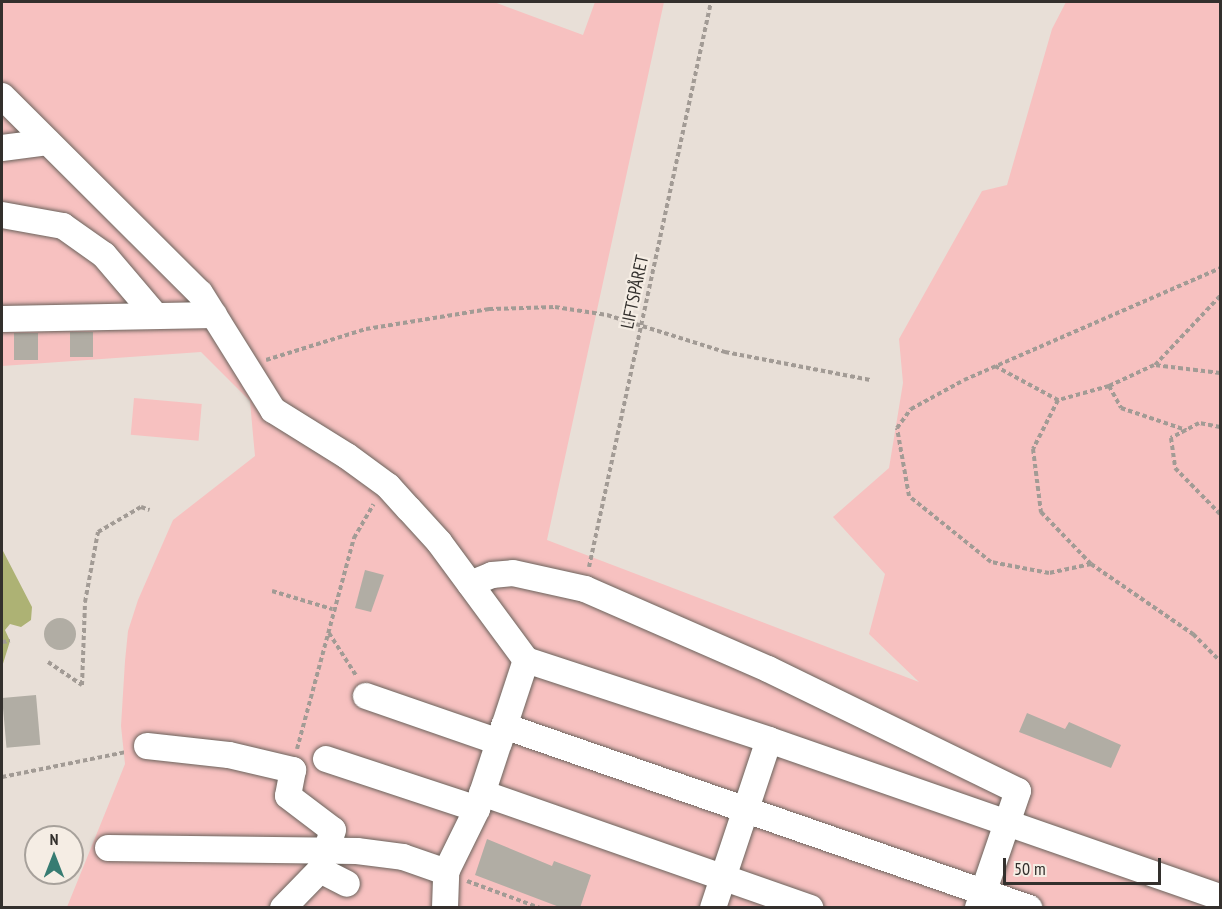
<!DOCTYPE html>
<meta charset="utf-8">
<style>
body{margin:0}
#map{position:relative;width:1222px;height:909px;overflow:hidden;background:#e8dfd7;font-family:"PT Sans Narrow",sans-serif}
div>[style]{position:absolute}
.green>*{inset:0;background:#f7c1c0;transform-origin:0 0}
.water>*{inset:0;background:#adb274}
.building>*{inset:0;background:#b1ada4;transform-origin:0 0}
.round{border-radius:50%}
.path>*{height:4px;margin-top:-2px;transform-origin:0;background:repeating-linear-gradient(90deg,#a29b95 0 4.5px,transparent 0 7.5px)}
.roads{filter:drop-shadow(0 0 2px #6a625b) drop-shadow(0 0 2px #6a625b)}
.minor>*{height:26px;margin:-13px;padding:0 13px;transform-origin:13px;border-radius:13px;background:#fff}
span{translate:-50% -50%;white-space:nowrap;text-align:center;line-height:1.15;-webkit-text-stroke:4.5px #f5ede4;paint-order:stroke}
.street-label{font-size:18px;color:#33302d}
.frame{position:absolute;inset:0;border:3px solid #33302d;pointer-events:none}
.north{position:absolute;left:24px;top:825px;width:60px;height:60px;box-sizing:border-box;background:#f5ede4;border:2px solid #a7a19b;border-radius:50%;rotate:0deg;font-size:16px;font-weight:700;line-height:24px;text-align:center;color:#33302d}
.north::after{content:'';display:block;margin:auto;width:21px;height:27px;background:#377c72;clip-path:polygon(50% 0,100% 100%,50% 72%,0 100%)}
.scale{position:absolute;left:1003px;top:858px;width:158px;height:27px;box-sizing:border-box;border:3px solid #33302d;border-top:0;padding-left:8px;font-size:18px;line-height:21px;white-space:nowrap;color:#33302d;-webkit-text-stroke:4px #f5ede4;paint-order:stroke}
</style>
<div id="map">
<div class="green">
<i style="clip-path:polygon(2px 2px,494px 2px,583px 35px,595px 2px,664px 2px,547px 540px,919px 682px,869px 634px,885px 574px,833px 517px,889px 468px,903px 383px,899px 339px,982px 191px,1007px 185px,1052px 29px,1066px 2px,1220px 2px,1220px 907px,67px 907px,125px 764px,121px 726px,125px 661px,128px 631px,138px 600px,173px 520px,255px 456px,253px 435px,250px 401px,201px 352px,2px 366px)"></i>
<i style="left:134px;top:398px;width:68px;height:37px;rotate:5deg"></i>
</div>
<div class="water">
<i style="clip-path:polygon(2px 549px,32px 607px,31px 620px,21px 627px,10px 624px,5px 630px,10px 641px,2px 667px)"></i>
</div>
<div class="building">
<i style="left:93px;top:332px;width:25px;height:23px;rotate:90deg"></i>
<i style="left:38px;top:333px;width:27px;height:24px;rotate:90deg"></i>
<i style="clip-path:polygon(365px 570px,384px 575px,371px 612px,355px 608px)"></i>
<i class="round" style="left:44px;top:618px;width:32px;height:32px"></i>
<i style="left:36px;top:695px;width:50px;height:34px;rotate:85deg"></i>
<i style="clip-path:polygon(1027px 713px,1065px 729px,1069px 722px,1121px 745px,1111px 768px,1019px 732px)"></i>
<i style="clip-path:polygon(487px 839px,552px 866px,554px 861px,591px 875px,580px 908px,562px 908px,475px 875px)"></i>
</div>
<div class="path">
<i style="left:266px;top:360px;width:105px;rotate:-17.2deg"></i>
<i style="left:366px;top:329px;width:125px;rotate:-9.2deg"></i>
<i style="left:489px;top:309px;width:66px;rotate:-1.7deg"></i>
<i style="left:555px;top:307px;width:53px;rotate:8.7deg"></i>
<i style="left:607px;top:315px;width:124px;rotate:17.4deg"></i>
<i style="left:725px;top:352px;width:148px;rotate:10.9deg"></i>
<i style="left:1155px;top:365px;width:95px;rotate:-46.7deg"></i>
<i style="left:995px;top:366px;width:72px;rotate:28.4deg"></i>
<i style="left:1220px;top:373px;width:66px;rotate:-173.1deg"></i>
<i style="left:1154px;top:365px;width:50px;rotate:155deg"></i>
<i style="left:1109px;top:386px;width:53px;rotate:164.6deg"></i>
<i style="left:1058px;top:400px;width:55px;rotate:117deg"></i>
<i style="left:1033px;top:449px;width:64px;rotate:82.8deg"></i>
<i style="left:1041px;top:512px;width:72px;rotate:46.1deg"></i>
<i style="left:1091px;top:564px;width:124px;rotate:34.5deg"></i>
<i style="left:1193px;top:634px;width:38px;rotate:45deg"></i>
<i style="left:1109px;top:386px;width:25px;rotate:61deg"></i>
<i style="left:1121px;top:408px;width:69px;rotate:18.7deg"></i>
<i style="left:1220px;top:427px;width:21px;rotate:-169deg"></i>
<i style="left:1199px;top:423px;width:32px;rotate:152deg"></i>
<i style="left:1171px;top:438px;width:30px;rotate:82deg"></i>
<i style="left:1175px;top:468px;width:64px;rotate:45.6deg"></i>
<i style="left:1091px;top:564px;width:43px;rotate:167.9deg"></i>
<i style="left:1049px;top:573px;width:59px;rotate:-169.3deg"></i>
<i style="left:991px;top:562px;width:105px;rotate:-141.2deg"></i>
<i style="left:909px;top:496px;width:69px;rotate:-100deg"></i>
<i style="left:897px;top:428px;width:24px;rotate:-54deg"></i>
<i style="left:911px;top:409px;width:60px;rotate:-28.7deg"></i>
<i style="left:964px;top:380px;width:279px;rotate:-23.6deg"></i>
<i style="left:589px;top:567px;width:578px;rotate:-77.82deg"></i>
<i style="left:272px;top:591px;width:63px;rotate:16.7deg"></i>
<i style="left:329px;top:633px;width:52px;rotate:57.5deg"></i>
<i style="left:2px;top:642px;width:8px;rotate:-7deg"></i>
<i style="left:48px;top:662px;width:41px;rotate:34.1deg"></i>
<i style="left:82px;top:685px;width:83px;rotate:-87.9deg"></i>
<i style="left:85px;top:602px;width:71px;rotate:-79.5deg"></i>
<i style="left:98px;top:532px;width:50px;rotate:-30.2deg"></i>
<i style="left:141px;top:507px;width:9px;rotate:18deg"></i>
<i style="left:297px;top:749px;width:219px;rotate:-74.9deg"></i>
<i style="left:354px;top:538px;width:39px;rotate:-60deg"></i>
<i style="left:2px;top:777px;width:126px;rotate:-11.4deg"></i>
<i style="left:467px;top:881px;width:78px;rotate:20.3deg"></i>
</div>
<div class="roads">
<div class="minor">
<i style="left:2px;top:96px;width:279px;rotate:44.9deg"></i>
<i style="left:200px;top:293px;width:138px;rotate:58deg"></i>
<i style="left:273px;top:410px;width:87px;rotate:31.9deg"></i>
<i style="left:347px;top:456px;width:51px;rotate:36.2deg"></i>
<i style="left:388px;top:486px;width:31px;rotate:48deg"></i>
<i style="left:409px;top:509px;width:45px;rotate:47.7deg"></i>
<i style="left:439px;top:542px;width:147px;rotate:53.6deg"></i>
<i style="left:526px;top:660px;width:256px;rotate:18.2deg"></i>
<i style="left:769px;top:740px;width:478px;rotate:19.2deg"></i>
<i style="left:2px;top:148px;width:46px;rotate:-7.4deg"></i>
<i style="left:2px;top:215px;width:62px;rotate:10.2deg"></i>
<i style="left:63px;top:226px;width:50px;rotate:35.3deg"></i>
<i style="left:104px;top:255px;width:79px;rotate:49.6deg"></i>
<i style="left:2px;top:319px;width:212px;rotate:-1.1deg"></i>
<i style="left:470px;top:584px;width:24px;rotate:-22deg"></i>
<i style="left:492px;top:575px;width:21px;rotate:-5deg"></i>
<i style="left:513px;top:573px;width:74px;rotate:12.5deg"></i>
<i style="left:585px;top:589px;width:200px;rotate:23.6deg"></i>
<i style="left:768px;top:669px;width:278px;rotate:26deg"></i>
<i style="left:1018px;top:791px;width:124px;rotate:108.9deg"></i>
<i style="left:366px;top:696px;width:141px;rotate:19.1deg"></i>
<i style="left:504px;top:726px;width:556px;rotate:19.12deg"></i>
<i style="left:147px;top:746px;width:82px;rotate:6.3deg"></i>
<i style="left:229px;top:755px;width:66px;rotate:13.2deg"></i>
<i style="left:293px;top:770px;width:26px;rotate:101deg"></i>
<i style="left:288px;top:796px;width:56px;rotate:37.1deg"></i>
<i style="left:333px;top:830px;width:42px;rotate:108deg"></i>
<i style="left:320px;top:870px;width:53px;rotate:134.2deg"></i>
<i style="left:326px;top:759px;width:159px;rotate:18.3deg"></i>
<i style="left:482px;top:793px;width:348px;rotate:19.3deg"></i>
<i style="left:108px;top:848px;width:249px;rotate:0.7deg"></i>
<i style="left:357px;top:851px;width:46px;rotate:7.4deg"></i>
<i style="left:403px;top:857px;width:46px;rotate:19.2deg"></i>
<i style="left:320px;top:870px;width:30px;rotate:27deg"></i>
<i style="left:445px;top:908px;width:36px;rotate:-88deg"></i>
<i style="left:446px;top:872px;width:70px;rotate:-63.8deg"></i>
<i style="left:477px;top:809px;width:157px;rotate:-71.8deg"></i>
<i style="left:713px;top:908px;width:177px;rotate:-71.6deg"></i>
</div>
</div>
<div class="street-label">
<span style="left:635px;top:292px;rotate:-78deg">LIFTSPÅRET</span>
</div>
<div class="frame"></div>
<div class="north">N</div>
<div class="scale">50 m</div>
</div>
